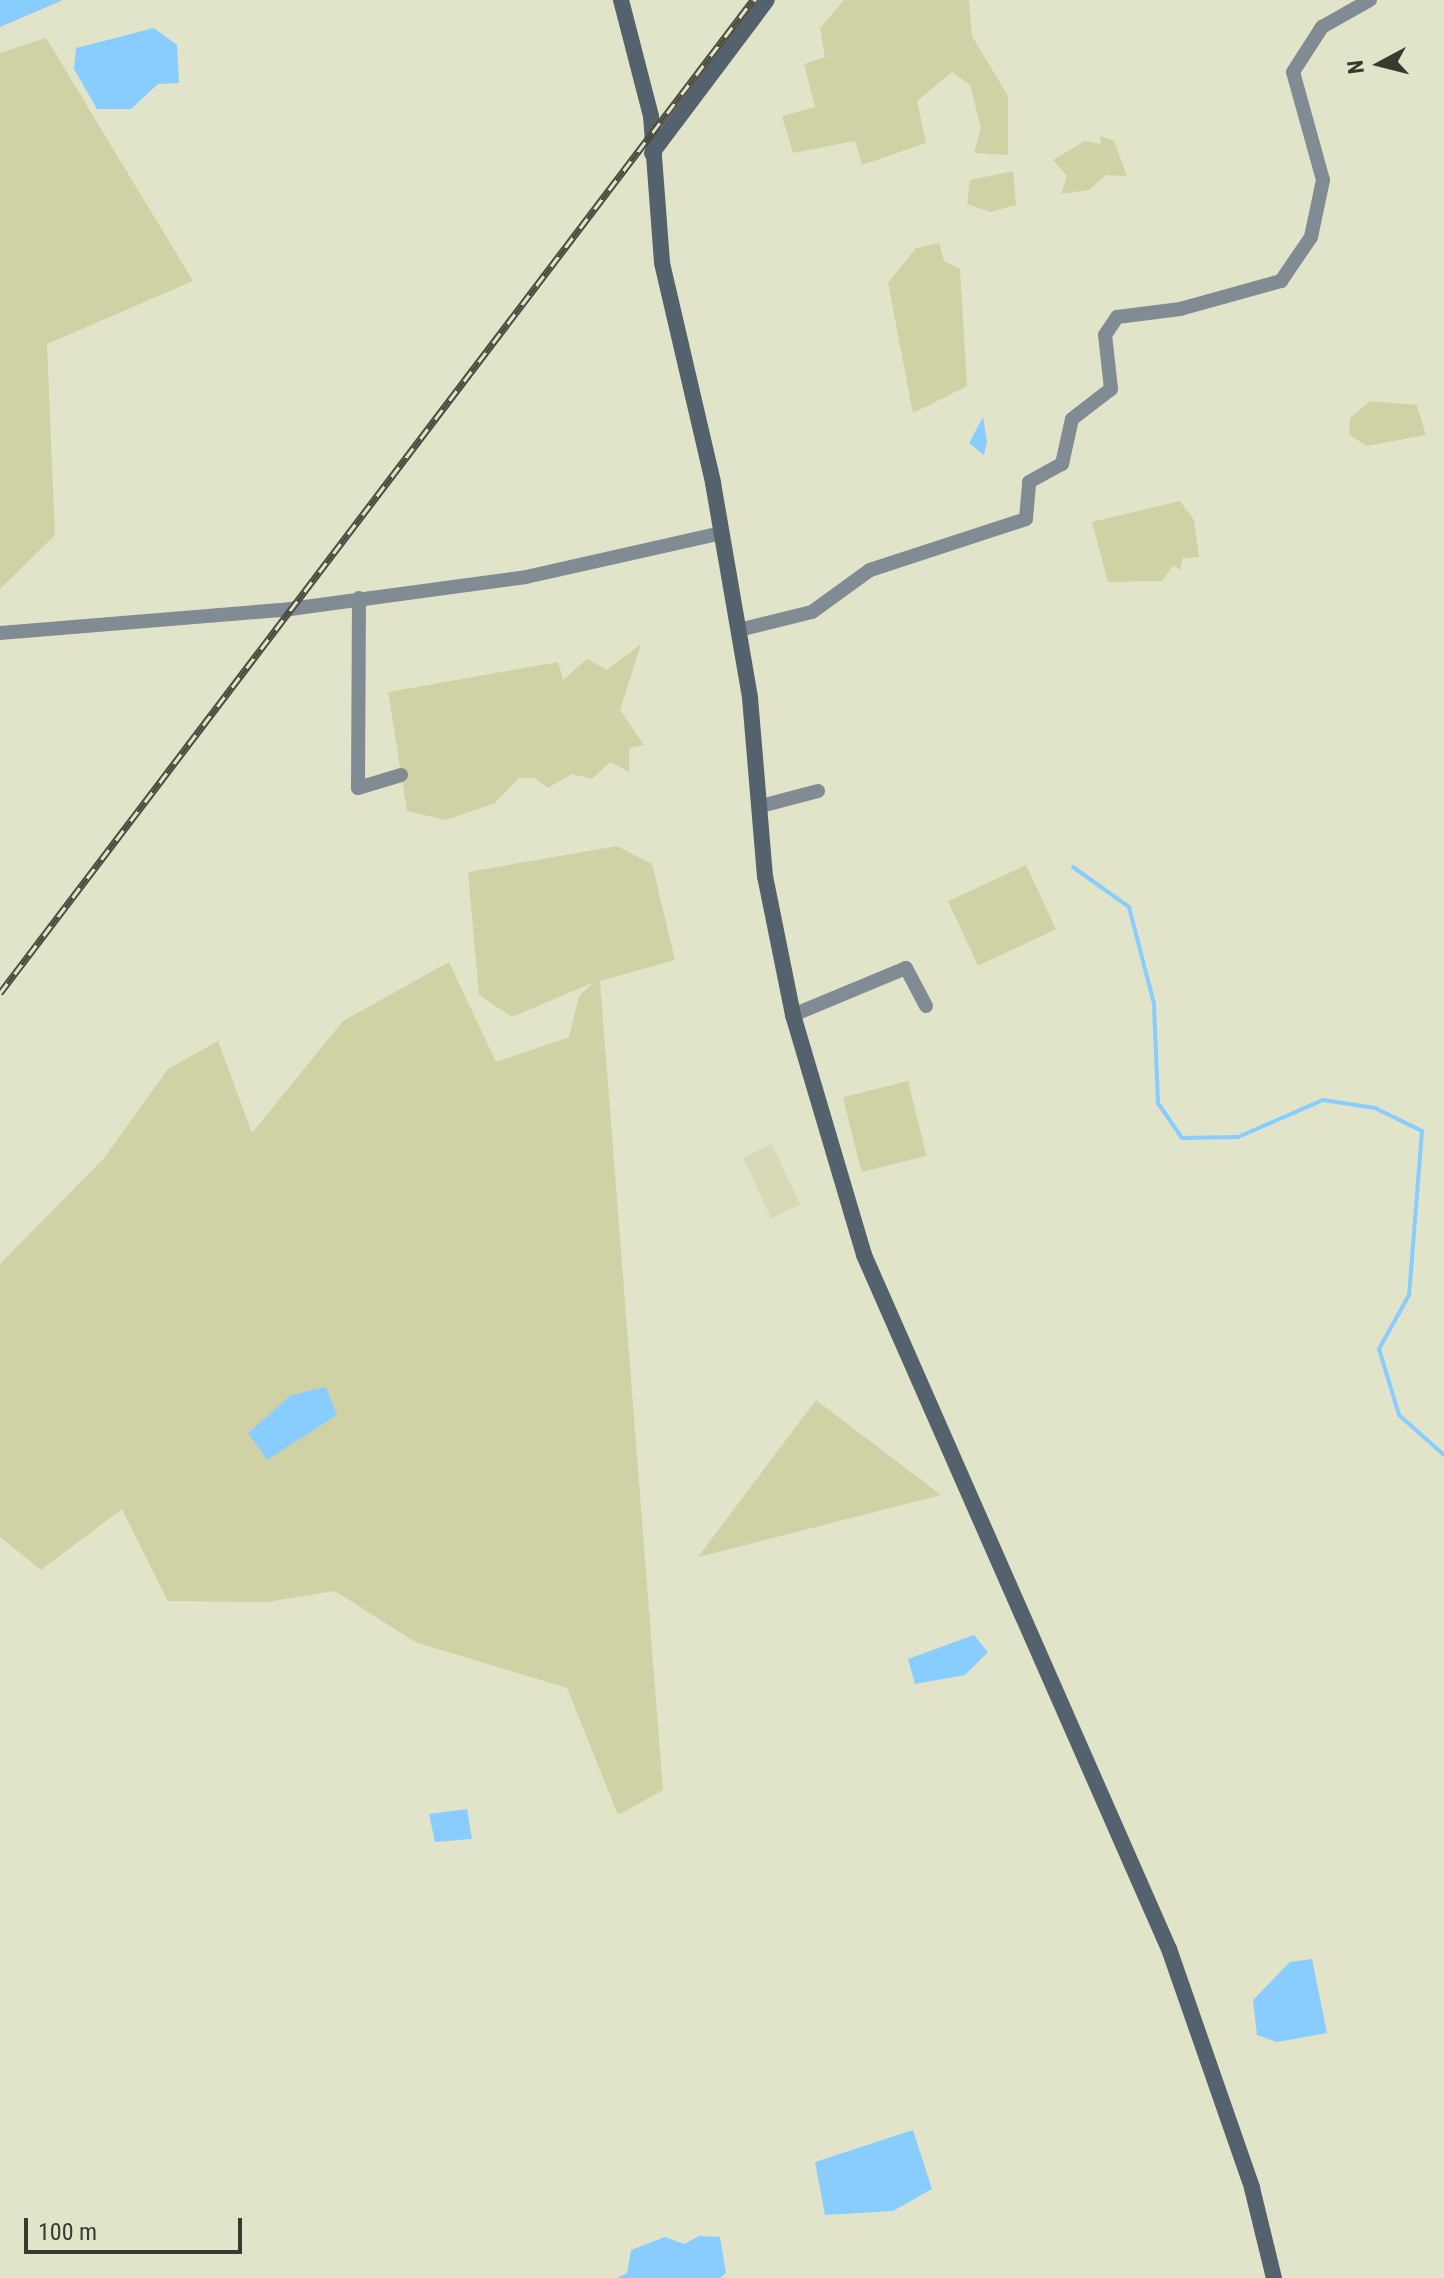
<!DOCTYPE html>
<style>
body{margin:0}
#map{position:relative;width:1444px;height:2278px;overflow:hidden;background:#e2e4c9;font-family:"Roboto Condensed",sans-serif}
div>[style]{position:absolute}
.built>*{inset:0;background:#d8dab7;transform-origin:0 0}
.green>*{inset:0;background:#d0d2a5;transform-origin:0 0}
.water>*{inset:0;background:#88cdfe}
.stream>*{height:4px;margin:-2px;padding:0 2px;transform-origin:2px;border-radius:2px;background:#88cdfe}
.minor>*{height:14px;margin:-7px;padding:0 7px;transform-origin:7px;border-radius:7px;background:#818b93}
.secondary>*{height:16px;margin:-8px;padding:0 8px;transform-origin:8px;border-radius:8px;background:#54626d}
.rail>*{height:7px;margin-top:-3.5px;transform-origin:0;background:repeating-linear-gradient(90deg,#e2e4c9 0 12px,#4c4c40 0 24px);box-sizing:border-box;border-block:2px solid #4c4c40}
span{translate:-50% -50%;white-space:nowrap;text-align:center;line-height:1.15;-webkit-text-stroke:8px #e2e4c9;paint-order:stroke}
.north{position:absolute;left:1340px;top:24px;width:80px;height:80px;-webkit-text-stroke:6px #e2e4c9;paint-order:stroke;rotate:263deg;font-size:22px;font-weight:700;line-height:32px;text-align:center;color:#39392f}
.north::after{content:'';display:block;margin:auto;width:28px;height:36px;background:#39392f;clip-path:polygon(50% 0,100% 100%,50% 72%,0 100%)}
.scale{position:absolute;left:24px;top:2218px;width:218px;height:36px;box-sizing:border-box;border:4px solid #39392f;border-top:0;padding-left:10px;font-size:24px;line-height:28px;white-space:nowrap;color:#39392f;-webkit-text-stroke:6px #e2e4c9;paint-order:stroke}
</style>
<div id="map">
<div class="built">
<i style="left:772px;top:1144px;width:67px;height:32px;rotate:65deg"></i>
</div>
<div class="green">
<i style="clip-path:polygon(844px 0,969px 0,972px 36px,1008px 96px,1008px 155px,974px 153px,981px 128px,970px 85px,952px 72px,917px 101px,926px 143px,862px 165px,855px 141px,793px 153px,782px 116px,815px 107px,804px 64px,825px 57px,820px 28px)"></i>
<i style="clip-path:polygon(46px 38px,193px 281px,47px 344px,55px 535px,0 589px,0 53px)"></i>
<i style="clip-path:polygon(1100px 136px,1114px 141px,1127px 176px,1106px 175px,1089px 190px,1061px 194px,1067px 176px,1053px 160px,1085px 141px,1101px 144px)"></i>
<i style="clip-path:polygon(1013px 171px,1016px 205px,990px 212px,967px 204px,970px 180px)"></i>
<i style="clip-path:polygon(939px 243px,944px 261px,960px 269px,967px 386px,913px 413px,888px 283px,916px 248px)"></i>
<i style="clip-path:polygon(1370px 401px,1417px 405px,1426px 435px,1366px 446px,1349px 434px,1350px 418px)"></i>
<i style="clip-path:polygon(1180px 501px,1194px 520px,1199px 557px,1183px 558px,1180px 570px,1173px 565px,1162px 581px,1108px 582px,1092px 522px)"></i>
<i style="clip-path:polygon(641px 644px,620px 710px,644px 745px,629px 748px,629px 772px,610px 762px,592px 779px,572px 774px,548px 788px,535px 778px,519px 778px,495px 803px,446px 820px,407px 811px,388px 692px,558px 662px,563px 680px,587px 659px,607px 670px)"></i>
<i style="clip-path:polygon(617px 846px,652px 864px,675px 960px,600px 981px,663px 1790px,618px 1815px,567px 1688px,415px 1642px,335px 1591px,267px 1602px,168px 1601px,122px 1509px,41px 1570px,0 1537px,0 1264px,104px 1158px,168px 1069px,218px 1041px,252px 1133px,343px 1021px,449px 962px,496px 1062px,569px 1037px,579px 996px,594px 982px,512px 1017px,479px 995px,468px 872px)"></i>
<i style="left:1026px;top:865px;width:71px;height:86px;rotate:65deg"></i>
<i style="left:908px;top:1081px;width:77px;height:67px;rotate:76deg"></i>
<i style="clip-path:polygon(816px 1400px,941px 1495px,698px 1557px)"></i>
</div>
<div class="water">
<i style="clip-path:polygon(0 0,63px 0,0 27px)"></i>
<i style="clip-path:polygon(154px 28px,177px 45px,179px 83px,158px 84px,131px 109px,97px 109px,74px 69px,76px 48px)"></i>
<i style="clip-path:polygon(983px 417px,987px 442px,984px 455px,969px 443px)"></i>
<i style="clip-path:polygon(326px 1387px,337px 1415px,267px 1460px,248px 1433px,291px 1395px)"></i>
<i style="clip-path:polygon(974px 1635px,988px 1652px,965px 1675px,915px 1684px,908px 1659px)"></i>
<i style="clip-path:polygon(467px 1809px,472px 1839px,435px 1842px,429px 1814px)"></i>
<i style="clip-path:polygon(1312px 1959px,1327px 2033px,1277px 2042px,1257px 2035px,1253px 2000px,1290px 1962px)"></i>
<i style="clip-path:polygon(913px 2130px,932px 2189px,893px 2211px,825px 2215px,815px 2162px)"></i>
<i style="clip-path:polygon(699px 2236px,720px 2237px,726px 2273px,720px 2278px,617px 2278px,627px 2273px,631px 2250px,665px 2237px,684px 2244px)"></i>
</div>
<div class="stream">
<i style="left:1073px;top:867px;width:69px;rotate:35.5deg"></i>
<i style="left:1129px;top:907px;width:100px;rotate:75.5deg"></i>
<i style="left:1154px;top:1004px;width:99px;rotate:87.7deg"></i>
<i style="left:1158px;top:1103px;width:42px;rotate:55.6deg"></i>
<i style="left:1182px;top:1138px;width:56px;rotate:-1deg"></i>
<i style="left:1238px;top:1137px;width:93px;rotate:-23.5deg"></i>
<i style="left:1323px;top:1100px;width:53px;rotate:8.7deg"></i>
<i style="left:1375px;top:1108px;width:52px;rotate:26.1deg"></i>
<i style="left:1422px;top:1131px;width:165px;rotate:94.5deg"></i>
<i style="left:1409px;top:1295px;width:62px;rotate:119.1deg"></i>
<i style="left:1379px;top:1349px;width:69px;rotate:73.1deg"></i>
<i style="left:1399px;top:1415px;width:60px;rotate:41.6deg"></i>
</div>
<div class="minor">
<i style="left:359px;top:598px;width:190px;rotate:90.3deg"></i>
<i style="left:358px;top:788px;width:45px;rotate:-16.8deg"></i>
<i style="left:739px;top:630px;width:75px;rotate:-13.9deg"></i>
<i style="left:812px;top:612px;width:72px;rotate:-35.9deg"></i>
<i style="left:870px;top:570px;width:164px;rotate:-18.1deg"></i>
<i style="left:1026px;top:519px;width:37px;rotate:-85deg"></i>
<i style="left:1029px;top:482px;width:38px;rotate:-29deg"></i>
<i style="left:1062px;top:464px;width:46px;rotate:-77.5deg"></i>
<i style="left:1072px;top:419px;width:49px;rotate:-37.6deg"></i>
<i style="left:1111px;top:389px;width:54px;rotate:-96.3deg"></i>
<i style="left:1105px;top:335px;width:22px;rotate:-56deg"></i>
<i style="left:1117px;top:317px;width:64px;rotate:-7.2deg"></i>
<i style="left:1180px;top:309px;width:105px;rotate:-15.5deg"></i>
<i style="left:1281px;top:281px;width:53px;rotate:-55.7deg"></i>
<i style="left:1311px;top:237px;width:58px;rotate:-78.1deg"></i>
<i style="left:1323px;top:180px;width:112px;rotate:-105.5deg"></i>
<i style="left:1293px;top:72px;width:54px;rotate:-57.2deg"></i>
<i style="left:1322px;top:27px;width:55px;rotate:-29.4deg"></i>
<i style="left:0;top:633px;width:291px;rotate:-4.7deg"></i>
<i style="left:290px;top:609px;width:238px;rotate:-7.7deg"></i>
<i style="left:526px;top:577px;width:201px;rotate:-12.7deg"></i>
<i style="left:761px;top:806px;width:59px;rotate:-14.7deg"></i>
<i style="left:793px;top:1015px;width:122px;rotate:-22.6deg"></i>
<i style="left:906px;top:968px;width:43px;rotate:62.2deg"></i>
</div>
<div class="secondary">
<i style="left:621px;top:0;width:120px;rotate:75.5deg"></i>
<i style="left:651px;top:116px;width:147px;rotate:85.7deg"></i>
<i style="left:662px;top:263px;width:226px;rotate:76.9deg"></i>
<i style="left:713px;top:483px;width:218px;rotate:80.2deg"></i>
<i style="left:750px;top:698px;width:179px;rotate:85.2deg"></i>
<i style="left:765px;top:876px;width:142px;rotate:78.6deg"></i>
<i style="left:793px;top:1015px;width:250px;rotate:73.5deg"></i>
<i style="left:864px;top:1255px;width:758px;rotate:66.28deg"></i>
<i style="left:1169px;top:1949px;width:253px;rotate:70.8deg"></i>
<i style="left:1252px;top:2188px;width:93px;rotate:76.3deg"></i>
<i style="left:652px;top:153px;width:191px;rotate:-53.1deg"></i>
</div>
<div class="rail">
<i style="left:0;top:993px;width:1246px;rotate:-52.83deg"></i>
</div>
<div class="north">N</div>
<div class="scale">100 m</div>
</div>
